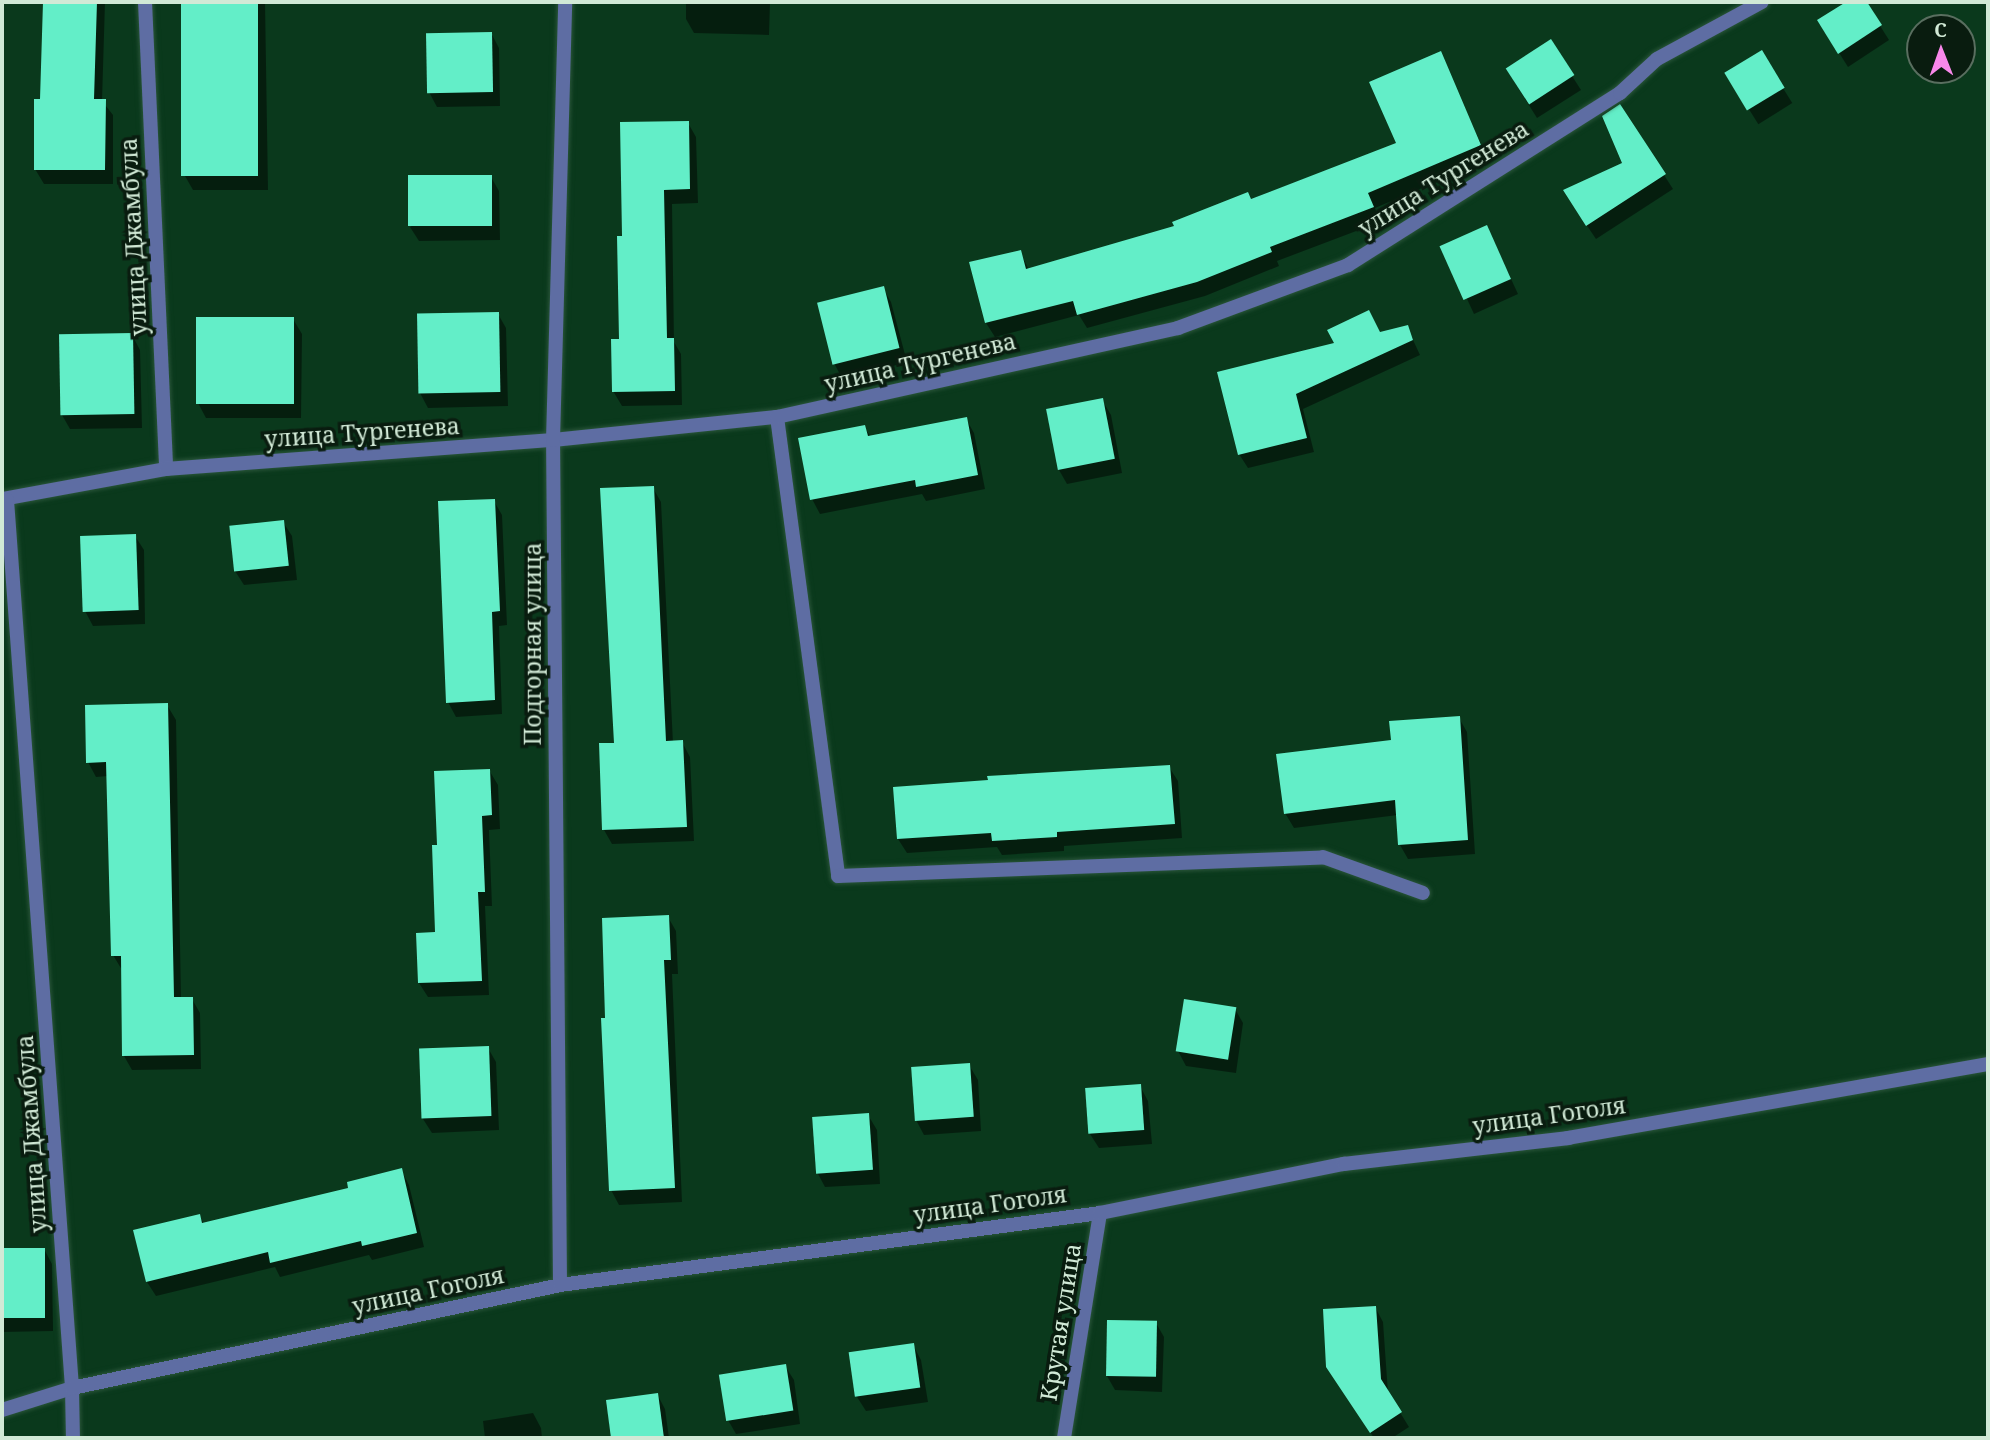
<!DOCTYPE html>
<meta charset="utf-8">
<style>
body{margin:0}
#map{position:relative;width:1990px;height:1440px;overflow:hidden;background:#0a391c;font-family:"Noto Serif",serif}
div>[style]{position:absolute}
.shadow>*{inset:0;background:#0007;transform-origin:0 0}
.building>*{inset:0;background:#63eec8;transform-origin:0 0}
.roads{filter:drop-shadow(0 0 2px #2a553a) drop-shadow(0 0 2px #2a553a)}
.minor>*{height:14px;margin:-7px;padding:0 7px;transform-origin:7px;border-radius:7px;background:#5e6da3}
.tertiary>*{height:14px;margin:-7px;padding:0 7px;transform-origin:7px;border-radius:7px;background:#5e6da3}
span{translate:-50% -50%;white-space:nowrap;text-align:center;line-height:1.15;-webkit-text-stroke:7px #091c0f;paint-order:stroke}
.street-label{font-size:23px;color:#d1e9d6}
.frame{position:absolute;inset:0;border:4px solid #d1e9d6;pointer-events:none}
.north{position:absolute;left:1906px;top:14px;width:70px;height:70px;box-sizing:border-box;background:#091c0f;border:2px solid #596e5f;border-radius:50%;rotate:359deg;font-size:19px;font-weight:700;line-height:28px;text-align:center;color:#d1e9d6}
.north::after{content:'';display:block;margin:auto;width:24px;height:32px;background:#f888ea;clip-path:polygon(50% 0,100% 100%,50% 72%,0 100%)}
</style>
<div id="map">
<div class="shadow">
<i style="clip-path:polygon(44px 2px,105px 2px,102px 101px,113px 115px,113px 184px,44px 184px,35px 169px,42px 101px)"></i>
<i style="clip-path:polygon(183px 2px,265px 2px,268px 190px,193px 190px,185px 176px)"></i>
<i style="clip-path:polygon(686px 2px,770px 2px,769px 35px,694px 33px,686px 19px)"></i>
<i style="clip-path:polygon(1849px 2px,1865px 2px,1889px 40px,1848px 67px,1819px 21px)"></i>
<i style="clip-path:polygon(491px 33px,499px 48px,500px 106px,437px 107px,429px 92px)"></i>
<i style="clip-path:polygon(1440px 53px,1488px 160px,1375px 208px,1380px 222px,1277px 261px,1279px 266px,1205px 296px,1087px 328px,1079px 315px,995px 337px,986px 323px,1020px 252px,1029px 270px,1176px 227px,1398px 144px)"></i>
<i style="left:1761px;top:53px;width:59px;height:40px;rotate:58deg"></i>
<i style="clip-path:polygon(1572px 76px,1581px 90px,1537px 118px,1515px 83px)"></i>
<i style="clip-path:polygon(688px 123px,696px 137px,698px 203px,672px 204px,674px 342px,681px 354px,682px 405px,622px 406px,613px 391px,621px 340px,624px 238px)"></i>
<i style="clip-path:polygon(1624px 163px,1664px 175px,1673px 189px,1596px 239px,1573px 205px)"></i>
<i style="clip-path:polygon(491px 177px,499px 191px,500px 240px,419px 241px,410px 227px)"></i>
<i style="clip-path:polygon(1494px 242px,1518px 294px,1474px 314px,1443px 247px)"></i>
<i style="clip-path:polygon(883px 288px,891px 302px,907px 362px,843px 380px,835px 365px)"></i>
<i style="clip-path:polygon(498px 314px,506px 328px,508px 406px,428px 408px,420px 393px)"></i>
<i style="clip-path:polygon(293px 319px,302px 334px,301px 418px,206px 418px,198px 403px)"></i>
<i style="clip-path:polygon(1407px 327px,1420px 355px,1303px 409px,1314px 452px,1248px 468px,1239px 454px,1336px 344px)"></i>
<i style="clip-path:polygon(132px 335px,140px 350px,142px 428px,70px 429px,62px 415px)"></i>
<i style="clip-path:polygon(1102px 400px,1111px 415px,1122px 473px,1067px 484px,1059px 470px)"></i>
<i style="clip-path:polygon(966px 419px,974px 433px,985px 489px,926px 501px,922px 494px,820px 514px,812px 499px,864px 427px,871px 437px)"></i>
<i style="clip-path:polygon(653px 488px,661px 502px,673px 743px,682px 742px,690px 757px,694px 841px,612px 844px,604px 830px)"></i>
<i style="clip-path:polygon(494px 501px,502px 515px,507px 625px,499px 626px,502px 714px,456px 717px,448px 702px)"></i>
<i style="clip-path:polygon(283px 522px,292px 536px,297px 580px,244px 585px,235px 571px)"></i>
<i style="clip-path:polygon(135px 536px,144px 550px,145px 624px,93px 626px,85px 611px)"></i>
<i style="clip-path:polygon(167px 705px,176px 720px,181px 999px,192px 999px,200px 1013px,201px 1069px,132px 1070px,124px 1056px,122px 970px,113px 955px,108px 776px,96px 777px,88px 762px)"></i>
<i style="clip-path:polygon(1459px 718px,1467px 732px,1475px 854px,1408px 859px,1400px 845px,1398px 815px,1294px 828px,1285px 813px,1393px 742px)"></i>
<i style="clip-path:polygon(1169px 767px,1178px 781px,1182px 838px,1064px 846px,1064px 851px,1002px 855px,997px 847px,907px 853px,898px 839px)"></i>
<i style="clip-path:polygon(489px 770px,498px 785px,500px 829px,489px 830px,492px 906px,485px 906px,489px 995px,428px 997px,419px 983px,437px 934px,439px 846px)"></i>
<i style="clip-path:polygon(668px 917px,676px 931px,678px 974px,672px 974px,682px 1202px,619px 1205px,611px 1190px,607px 1020px)"></i>
<i style="clip-path:polygon(1235px 1009px,1243px 1023px,1236px 1073px,1186px 1066px,1178px 1051px)"></i>
<i style="clip-path:polygon(488px 1048px,496px 1062px,499px 1130px,432px 1133px,423px 1119px)"></i>
<i style="clip-path:polygon(969px 1065px,978px 1080px,981px 1131px,924px 1135px,916px 1120px)"></i>
<i style="clip-path:polygon(1140px 1086px,1148px 1101px,1152px 1144px,1099px 1148px,1090px 1134px)"></i>
<i style="clip-path:polygon(868px 1115px,877px 1130px,880px 1184px,825px 1187px,817px 1172px)"></i>
<i style="clip-path:polygon(401px 1170px,409px 1185px,424px 1247px,372px 1260px,369px 1255px,280px 1277px,275px 1267px,156px 1296px,147px 1282px,135px 1231px,199px 1216px,204px 1224px,350px 1189px)"></i>
<i style="clip-path:polygon(44px 1249px,52px 1264px,53px 1331px,2px 1332px,2px 1250px)"></i>
<i style="clip-path:polygon(1375px 1307px,1383px 1322px,1388px 1393px,1409px 1427px,1392px 1438px,1374px 1438px,1337px 1382px)"></i>
<i style="clip-path:polygon(1156px 1323px,1164px 1337px,1162px 1392px,1115px 1390px,1107px 1376px)"></i>
<i style="clip-path:polygon(913px 1345px,921px 1360px,928px 1402px,866px 1411px,857px 1397px)"></i>
<i style="clip-path:polygon(785px 1366px,794px 1380px,800px 1424px,736px 1434px,728px 1420px)"></i>
<i style="clip-path:polygon(657px 1394px,665px 1409px,669px 1438px,613px 1438px,608px 1402px)"></i>
<i style="clip-path:polygon(533px 1413px,541px 1428px,542px 1438px,485px 1438px,483px 1421px)"></i>
</div>
<div class="building">
<i style="clip-path:polygon(43px 2px,97px 2px,94px 99px,106px 99px,105px 170px,34px 170px,34px 99px,40px 99px)"></i>
<i style="left:181px;top:2px;width:77px;height:174px"></i>
<i style="clip-path:polygon(1846px 2px,1867px 2px,1882px 25px,1838px 54px,1817px 20px)"></i>
<i style="left:492px;top:32px;width:60px;height:66px;rotate:89deg"></i>
<i style="left:1551px;top:39px;width:43px;height:54px;rotate:57deg"></i>
<i style="left:1762px;top:50px;width:44px;height:44px;rotate:59deg"></i>
<i style="clip-path:polygon(1441px 51px,1481px 145px,1368px 193px,1374px 207px,1270px 247px,1272px 252px,1197px 282px,1077px 315px,1073px 301px,985px 323px,969px 262px,1021px 250px,1026px 269px,1174px 226px,1172px 222px,1248px 192px,1251px 199px,1396px 143px,1369px 82px)"></i>
<i style="clip-path:polygon(1620px 104px,1666px 174px,1586px 226px,1563px 190px,1622px 163px,1602px 116px)"></i>
<i style="clip-path:polygon(689px 121px,690px 189px,664px 190px,667px 338px,674px 338px,675px 391px,612px 392px,611px 339px,619px 339px,617px 236px,622px 236px,620px 122px)"></i>
<i style="left:492px;top:175px;width:51px;height:84px;rotate:90deg"></i>
<i style="left:1487px;top:225px;width:59px;height:52px;rotate:66deg"></i>
<i style="left:884px;top:286px;width:64px;height:69px;rotate:76deg"></i>
<i style="clip-path:polygon(1369px 310px,1380px 332px,1408px 325px,1413px 340px,1296px 394px,1307px 438px,1238px 455px,1217px 372px,1334px 343px,1327px 330px)"></i>
<i style="left:499px;top:312px;width:80px;height:82px;rotate:89deg"></i>
<i style="left:196px;top:317px;width:98px;height:87px"></i>
<i style="left:133px;top:333px;width:81px;height:74px;rotate:89deg"></i>
<i style="left:1103px;top:398px;width:62px;height:58px;rotate:79deg"></i>
<i style="clip-path:polygon(967px 417px,978px 475px,916px 487px,915px 480px,810px 500px,798px 438px,865px 425px,868px 436px)"></i>
<i style="clip-path:polygon(654px 486px,666px 741px,683px 740px,687px 827px,602px 830px,599px 743px,614px 743px,600px 488px)"></i>
<i style="clip-path:polygon(495px 499px,500px 611px,492px 612px,495px 700px,446px 703px,438px 501px)"></i>
<i style="left:284px;top:520px;width:46px;height:55px;rotate:84deg"></i>
<i style="left:136px;top:534px;width:76px;height:56px;rotate:88deg"></i>
<i style="clip-path:polygon(168px 703px,174px 997px,193px 997px,194px 1055px,122px 1056px,121px 956px,111px 956px,106px 762px,86px 763px,85px 705px)"></i>
<i style="clip-path:polygon(1460px 716px,1468px 840px,1398px 845px,1395px 800px,1284px 814px,1276px 754px,1391px 740px,1389px 721px)"></i>
<i style="clip-path:polygon(1170px 765px,1175px 824px,1057px 832px,1057px 837px,992px 841px,991px 833px,897px 839px,893px 787px,988px 780px,987px 776px)"></i>
<i style="clip-path:polygon(490px 769px,492px 815px,482px 816px,485px 892px,478px 892px,482px 981px,418px 983px,416px 933px,435px 932px,432px 845px,437px 845px,434px 771px)"></i>
<i style="clip-path:polygon(669px 915px,671px 960px,664px 960px,675px 1188px,609px 1191px,601px 1018px,605px 1018px,602px 918px)"></i>
<i style="left:1184px;top:999px;width:53px;height:53px;rotate:9deg"></i>
<i style="left:489px;top:1046px;width:70px;height:70px;rotate:88deg"></i>
<i style="left:970px;top:1063px;width:54px;height:59px;rotate:86deg"></i>
<i style="left:1141px;top:1084px;width:46px;height:56px;rotate:86deg"></i>
<i style="left:869px;top:1113px;width:57px;height:57px;rotate:86deg"></i>
<i style="clip-path:polygon(402px 1168px,417px 1233px,362px 1246px,361px 1241px,270px 1263px,268px 1252px,146px 1282px,133px 1230px,200px 1214px,202px 1223px,348px 1188px,347px 1182px)"></i>
<i style="left:2px;top:1248px;width:43px;height:70px"></i>
<i style="clip-path:polygon(1376px 1306px,1381px 1379px,1402px 1412px,1370px 1433px,1326px 1367px,1323px 1309px)"></i>
<i style="left:1107px;top:1320px;width:50px;height:56px;rotate:1deg"></i>
<i style="left:914px;top:1343px;width:45px;height:66px;rotate:82deg"></i>
<i style="left:786px;top:1364px;width:47px;height:68px;rotate:81deg"></i>
<i style="clip-path:polygon(658px 1393px,664px 1438px,611px 1438px,606px 1400px)"></i>
</div>
<div class="roads">
<div class="minor">
<i style="left:145px;top:2px;width:467px;rotate:87.4deg"></i>
<i style="left:777px;top:417px;width:463px;rotate:82.4deg"></i>
<i style="left:838px;top:876px;width:485px;rotate:-2.2deg"></i>
<i style="left:1323px;top:857px;width:106px;rotate:19.8deg"></i>
<i style="left:2px;top:499px;width:167px;rotate:-10.4deg"></i>
<i style="left:166px;top:469px;width:388px;rotate:-4.3deg"></i>
<i style="left:553px;top:440px;width:225px;rotate:-5.9deg"></i>
<i style="left:777px;top:417px;width:411px;rotate:-12.5deg"></i>
<i style="left:1178px;top:328px;width:181px;rotate:-20.3deg"></i>
<i style="left:1348px;top:265px;width:322px;rotate:-32.3deg"></i>
<i style="left:1620px;top:93px;width:50px;rotate:-42.6deg"></i>
<i style="left:1657px;top:59px;width:119px;rotate:-28.5deg"></i>
<i style="left:7px;top:500px;width:890px;rotate:85.81deg"></i>
<i style="left:72px;top:1388px;width:50px;rotate:88.9deg"></i>
<i style="left:560px;top:1285px;width:845px;rotate:-90.47deg"></i>
<i style="left:553px;top:440px;width:438px;rotate:-88.4deg"></i>
<i style="left:1064px;top:1438px;width:228px;rotate:-80.9deg"></i>
</div>
<div class="tertiary">
<i style="left:2px;top:1410px;width:73px;rotate:-17.4deg"></i>
<i style="left:72px;top:1388px;width:499px;rotate:-11.9deg"></i>
<i style="left:560px;top:1285px;width:545px;rotate:-7.59deg"></i>
<i style="left:1100px;top:1213px;width:249px;rotate:-11.4deg"></i>
<i style="left:1344px;top:1164px;width:226px;rotate:-6.6deg"></i>
<i style="left:1568px;top:1138px;width:426px;rotate:-10deg"></i>
</div>
</div>
<div class="street-label">
<span style="left:1443px;top:178px;rotate:-32deg">улица Тургенева</span>
<span style="left:133px;top:237px;rotate:-93deg">улица Джамбула</span>
<span style="left:920px;top:362px;rotate:-13deg">улица Тургенева</span>
<span style="left:362px;top:432px;rotate:-4deg">улица Тургенева</span>
<span style="left:532px;top:644px;rotate:-90deg">Подгорная улица</span>
<span style="left:1549px;top:1115px;rotate:-8deg">улица Гоголя</span>
<span style="left:31px;top:1134px;rotate:-94deg">улица Джамбула</span>
<span style="left:990px;top:1204px;rotate:-8deg">улица Гоголя</span>
<span style="left:428px;top:1290px;rotate:-12deg">улица Гоголя</span>
<span style="left:1060px;top:1322px;rotate:-81deg">Крутая улица</span>
</div>
<div class="frame"></div>
<div class="north">С</div>
</div>
